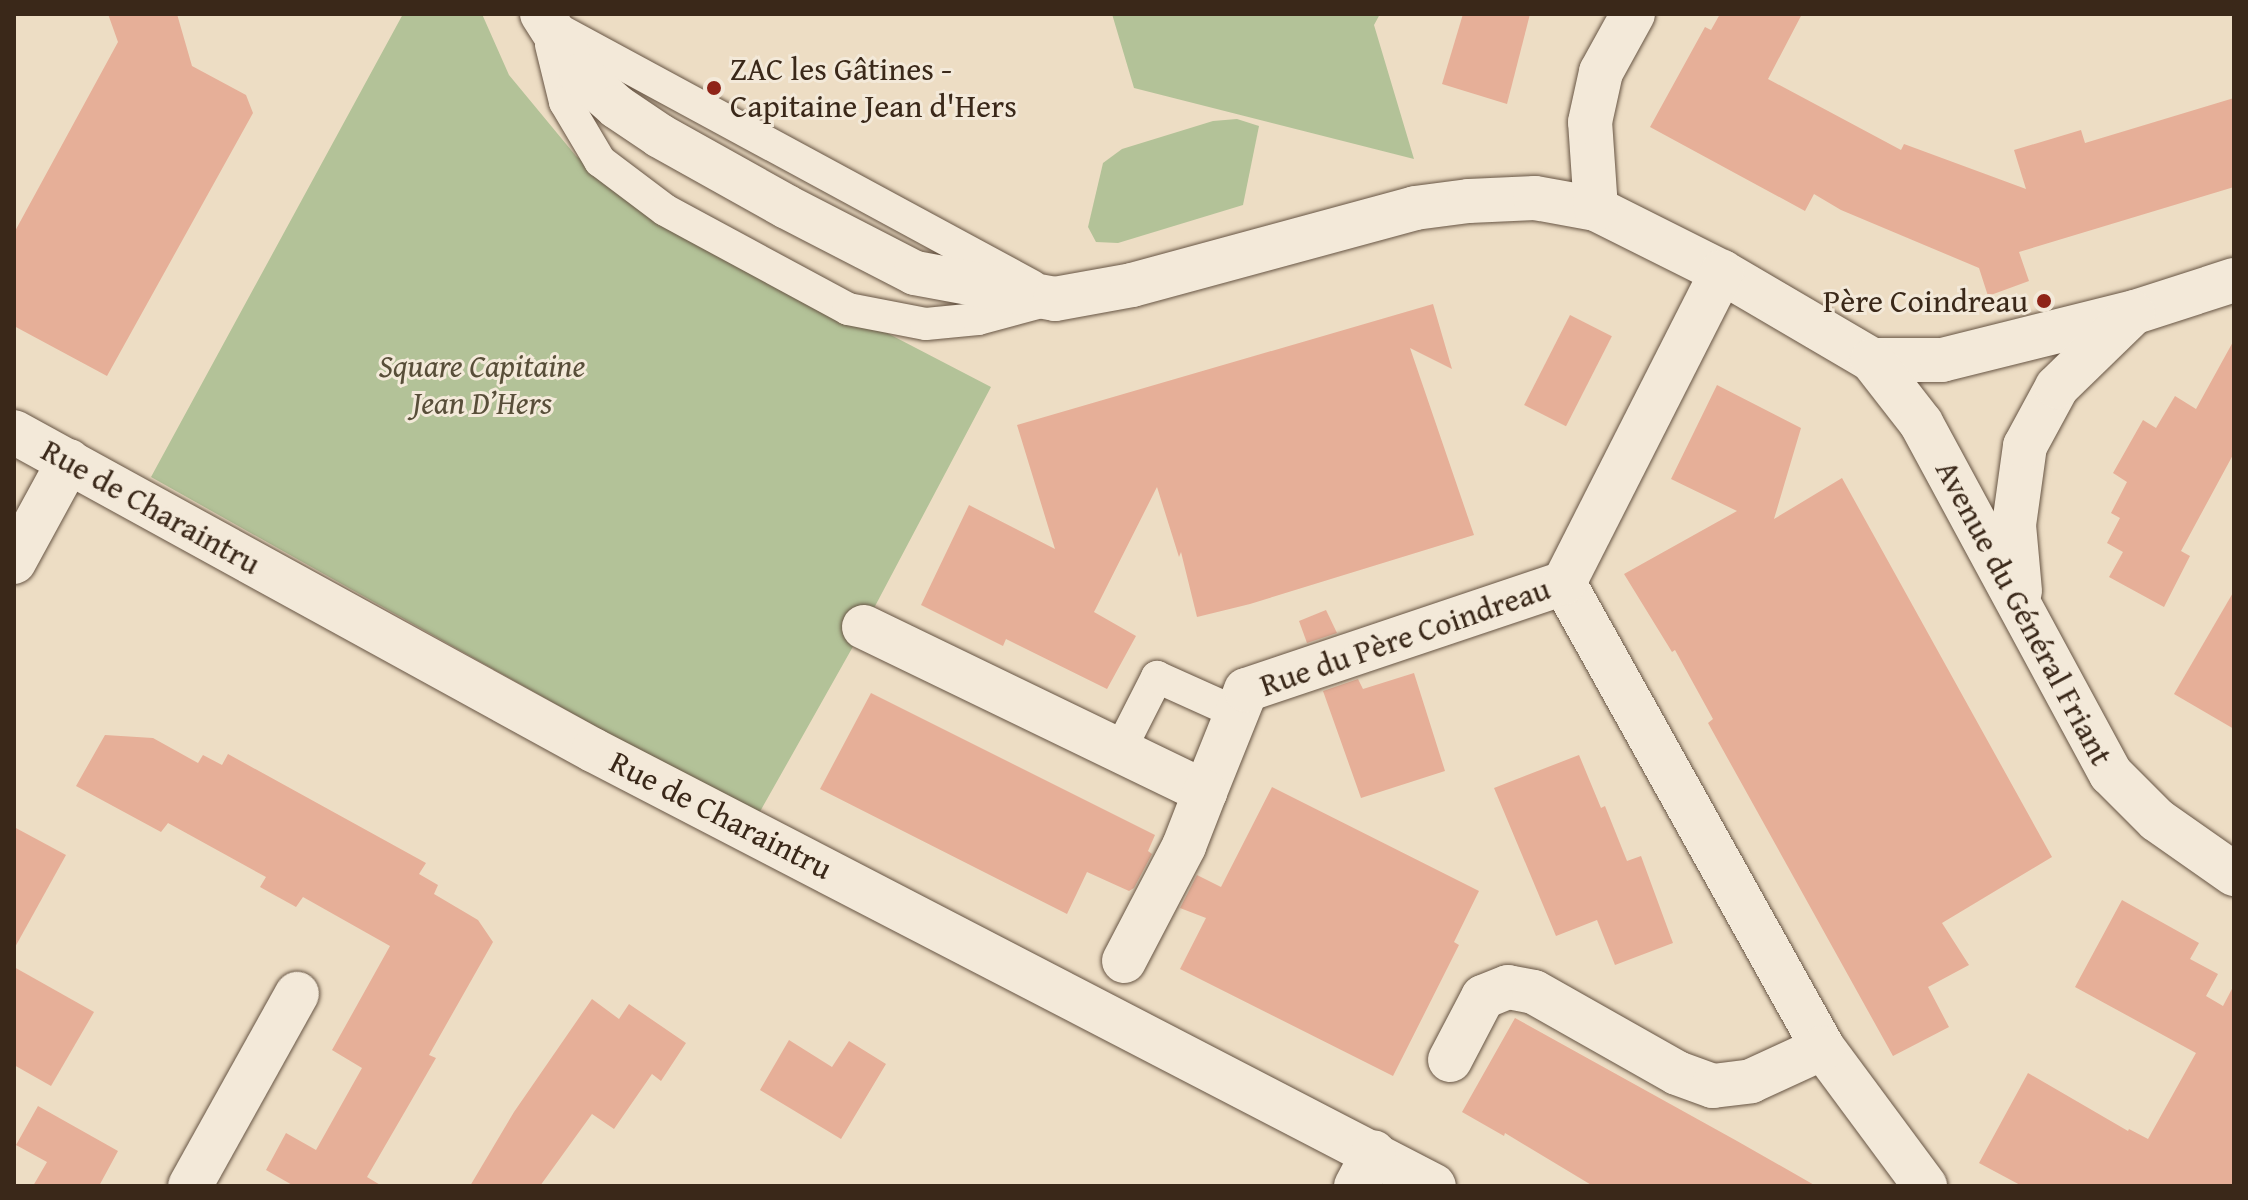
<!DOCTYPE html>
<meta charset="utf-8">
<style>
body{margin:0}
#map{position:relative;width:2248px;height:1200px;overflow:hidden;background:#edddc4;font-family:"Gentium Book Plus",serif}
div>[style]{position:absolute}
.green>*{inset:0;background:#b3c298}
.building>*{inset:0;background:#e6af98;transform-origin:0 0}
.roads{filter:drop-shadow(0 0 2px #675544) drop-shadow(0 0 2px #675544)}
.service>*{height:32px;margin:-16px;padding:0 16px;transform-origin:16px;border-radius:16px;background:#f3e9d9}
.minor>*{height:44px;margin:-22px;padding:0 22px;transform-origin:22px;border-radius:22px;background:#f3e9d9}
.dots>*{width:22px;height:22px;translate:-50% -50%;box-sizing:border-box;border:4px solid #f3e9d9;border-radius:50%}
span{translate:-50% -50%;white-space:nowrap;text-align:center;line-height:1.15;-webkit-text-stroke:6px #f3e9d9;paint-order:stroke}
.poi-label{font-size:32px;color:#3a2819}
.left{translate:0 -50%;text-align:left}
.right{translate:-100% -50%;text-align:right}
.park-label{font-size:32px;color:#584e39;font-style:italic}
.street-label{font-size:32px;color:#3a2819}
.frame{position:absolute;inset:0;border:16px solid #3a2819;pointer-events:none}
</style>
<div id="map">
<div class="green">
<i style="clip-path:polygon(403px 14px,482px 14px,509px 75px,576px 156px,664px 217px,991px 387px,864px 627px,757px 817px,151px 477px)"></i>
<i style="clip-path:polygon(1112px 14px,1380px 14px,1374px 25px,1414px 159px,1134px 88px)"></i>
<i style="clip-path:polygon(1237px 119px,1259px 126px,1243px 205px,1118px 243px,1096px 242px,1088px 227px,1103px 163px,1122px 149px,1213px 121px)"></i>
</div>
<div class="building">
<i style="clip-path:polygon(108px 14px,177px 14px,192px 66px,246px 95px,253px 113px,107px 376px,14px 326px,14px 233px,118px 42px)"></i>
<i style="clip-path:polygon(1463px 14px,1530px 14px,1507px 104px,1442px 84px)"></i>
<i style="clip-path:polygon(1720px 14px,1802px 14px,1768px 79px,1901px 150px,1904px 144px,2026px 189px,2014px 150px,2081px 130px,2085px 143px,2234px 98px,2234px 187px,2019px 252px,2029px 281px,1988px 296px,1979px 268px,1841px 210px,1814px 194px,1805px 211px,1650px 127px,1705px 27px,1711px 30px)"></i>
<i style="clip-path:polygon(1433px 304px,1452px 369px,1410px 348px,1474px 535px,1250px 604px,1197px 617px,1181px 552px,1179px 557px,1157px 487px,1094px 612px,1136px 636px,1107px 689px,1006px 639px,1003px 646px,921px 605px,969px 505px,1055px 549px,1017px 425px)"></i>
<i style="left:1570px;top:315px;width:47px;height:101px;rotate:27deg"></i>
<i style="clip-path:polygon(2234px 340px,2234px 453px,2181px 551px,2190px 556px,2164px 607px,2109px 577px,2123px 552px,2107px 543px,2120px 518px,2111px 513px,2127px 482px,2113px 473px,2143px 420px,2156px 428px,2175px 396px,2196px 409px)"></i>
<i style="clip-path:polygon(1717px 385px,1801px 428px,1774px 519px,1842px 478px,2052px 857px,1942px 923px,1969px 965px,1928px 987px,1949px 1027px,1893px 1056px,1708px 723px,1713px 719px,1675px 650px,1672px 652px,1624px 574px,1737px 511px,1671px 479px)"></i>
<i style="clip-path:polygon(2234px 591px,2234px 729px,2174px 694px)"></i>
<i style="clip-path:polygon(1326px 610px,1337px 633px,1307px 643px,1299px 621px)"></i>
<i style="clip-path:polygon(1414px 673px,1445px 771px,1361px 798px,1323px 691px,1358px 679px,1363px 689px)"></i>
<i style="clip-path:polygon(871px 693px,1155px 835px,1148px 851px,1152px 854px,1134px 888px,1129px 891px,1087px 872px,1067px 914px,820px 789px)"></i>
<i style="clip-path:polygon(105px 735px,153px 738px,198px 763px,203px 755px,222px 765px,228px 754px,426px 863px,419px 874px,438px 885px,434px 894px,478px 920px,493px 942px,429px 1055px,436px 1058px,367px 1177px,382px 1186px,294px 1186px,266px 1170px,286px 1133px,316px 1150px,362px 1068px,332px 1050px,390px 946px,303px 897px,296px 907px,260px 887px,266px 877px,168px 823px,161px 832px,76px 786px)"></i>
<i style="clip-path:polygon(1579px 755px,1601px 808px,1605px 806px,1627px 861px,1641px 856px,1673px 943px,1615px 965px,1597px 920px,1556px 936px,1494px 788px)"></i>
<i style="clip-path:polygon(1272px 787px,1479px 891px,1454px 942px,1459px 945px,1393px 1076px,1180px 969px,1206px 918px,1180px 908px,1197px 875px,1221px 887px)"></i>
<i style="clip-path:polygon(14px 827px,66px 855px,14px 949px)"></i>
<i style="clip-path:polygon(2122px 900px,2199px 943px,2190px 959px,2218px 974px,2206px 996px,2223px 1006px,2234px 985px,2234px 1186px,2022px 1186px,1979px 1163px,2028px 1073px,2128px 1131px,2129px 1129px,2148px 1139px,2196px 1053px,2075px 987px)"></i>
<i style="clip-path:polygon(14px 967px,94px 1012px,51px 1086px,14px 1065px)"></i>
<i style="clip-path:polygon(592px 999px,619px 1019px,629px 1004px,686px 1043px,661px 1081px,652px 1074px,614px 1129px,592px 1114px,540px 1186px,470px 1186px,514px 1112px)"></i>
<i style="clip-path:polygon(1515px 1018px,1737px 1141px,1816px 1186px,1593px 1186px,1505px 1133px,1504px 1136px,1462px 1112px)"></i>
<i style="clip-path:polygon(789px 1040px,832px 1067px,849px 1041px,886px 1064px,841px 1139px,760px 1090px)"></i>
<i style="clip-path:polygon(38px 1106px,118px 1151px,99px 1186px,33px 1186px,47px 1162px,16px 1145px)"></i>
</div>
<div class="roads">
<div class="service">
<i style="left:552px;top:26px;width:546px;rotate:28.44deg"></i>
<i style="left:551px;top:45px;width:59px;rotate:76.2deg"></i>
<i style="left:565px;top:102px;width:69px;rotate:59.3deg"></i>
<i style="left:600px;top:161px;width:81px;rotate:37deg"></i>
<i style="left:665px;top:210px;width:208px;rotate:28.4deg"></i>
<i style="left:848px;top:309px;width:79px;rotate:10.9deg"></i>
<i style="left:926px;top:324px;width:52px;rotate:-5.5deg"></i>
<i style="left:978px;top:319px;width:69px;rotate:-15deg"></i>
<i style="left:1120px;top:750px;width:82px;rotate:-63.1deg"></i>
<i style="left:1157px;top:677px;width:88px;rotate:24.2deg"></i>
</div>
<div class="minor">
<i style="left:542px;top:14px;width:72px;rotate:57.4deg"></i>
<i style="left:581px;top:75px;width:48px;rotate:41.6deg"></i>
<i style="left:617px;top:107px;width:52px;rotate:34deg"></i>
<i style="left:660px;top:136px;width:145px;rotate:29.2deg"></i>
<i style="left:787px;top:207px;width:144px;rotate:27.3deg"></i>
<i style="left:915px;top:273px;width:142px;rotate:10.5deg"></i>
<i style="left:1055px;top:299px;width:78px;rotate:-10.3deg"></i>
<i style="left:1132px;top:285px;width:293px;rotate:-15.2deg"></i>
<i style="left:1415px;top:208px;width:54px;rotate:-7.4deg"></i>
<i style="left:1469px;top:201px;width:66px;rotate:-2.6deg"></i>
<i style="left:1535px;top:198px;width:62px;rotate:10.2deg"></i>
<i style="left:1596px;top:209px;width:141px;rotate:26.6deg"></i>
<i style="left:1722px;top:272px;width:174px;rotate:30.4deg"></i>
<i style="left:1872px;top:360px;width:70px"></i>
<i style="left:1942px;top:360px;width:199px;rotate:-14deg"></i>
<i style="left:2135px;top:312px;width:104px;rotate:-17.9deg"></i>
<i style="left:1596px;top:209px;width:87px;rotate:-93.9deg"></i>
<i style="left:1590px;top:122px;width:51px;rotate:-77.6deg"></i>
<i style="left:1601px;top:72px;width:66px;rotate:-61.1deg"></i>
<i style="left:1872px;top:360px;width:80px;rotate:52.1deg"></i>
<i style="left:1921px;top:423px;width:399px;rotate:61.6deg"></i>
<i style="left:2111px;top:774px;width:65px;rotate:45deg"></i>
<i style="left:2157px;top:820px;width:94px;rotate:35deg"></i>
<i style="left:14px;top:432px;width:661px;rotate:28.78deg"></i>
<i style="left:593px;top:750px;width:947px;rotate:27.4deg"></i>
<i style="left:14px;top:562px;width:115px;rotate:-61.4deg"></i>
<i style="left:1564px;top:583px;width:532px;rotate:60.88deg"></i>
<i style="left:1823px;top:1048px;width:172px;rotate:53.5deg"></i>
<i style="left:2020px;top:591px;width:66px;rotate:-95.2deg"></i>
<i style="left:2014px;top:525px;width:80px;rotate:-82.1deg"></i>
<i style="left:2025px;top:446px;width:67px;rotate:-61.5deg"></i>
<i style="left:2057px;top:387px;width:106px;rotate:-44.2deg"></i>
<i style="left:864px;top:627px;width:379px;rotate:25.8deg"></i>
<i style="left:1205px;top:792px;width:110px;rotate:-68.1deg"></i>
<i style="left:1246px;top:690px;width:336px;rotate:-18.6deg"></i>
<i style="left:1564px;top:583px;width:349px;rotate:-63.1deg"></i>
<i style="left:1124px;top:961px;width:130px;rotate:-62.4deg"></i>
<i style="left:1184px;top:846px;width:58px;rotate:-68.7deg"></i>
<i style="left:1450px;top:1060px;width:71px;rotate:-62.4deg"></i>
<i style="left:1483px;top:997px;width:27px;rotate:-22deg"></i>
<i style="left:1508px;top:987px;width:26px;rotate:11deg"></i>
<i style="left:1534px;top:992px;width:164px;rotate:29.5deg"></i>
<i style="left:1677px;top:1073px;width:38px;rotate:20deg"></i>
<i style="left:1713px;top:1086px;width:38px;rotate:-7deg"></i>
<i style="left:1751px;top:1081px;width:79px;rotate:-24.6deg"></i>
<i style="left:190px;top:1186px;width:220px;rotate:-60.9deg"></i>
<i style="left:1356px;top:1186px;width:38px;rotate:-62deg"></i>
</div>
</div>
<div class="dots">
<i style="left:714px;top:88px;background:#8f2418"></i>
<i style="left:2044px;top:301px;background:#8f2418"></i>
</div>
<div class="poi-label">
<span class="left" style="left:730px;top:88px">ZAC les Gâtines -<br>Capitaine Jean d'Hers</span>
<span class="right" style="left:2028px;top:301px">Père Coindreau</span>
</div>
<div class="park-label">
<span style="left:482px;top:385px">Square Capitaine<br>Jean D’Hers</span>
</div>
<div class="street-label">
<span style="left:151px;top:507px;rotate:29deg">Rue de Charaintru</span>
<span style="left:2024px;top:613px;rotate:62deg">Avenue du Général Friant</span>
<span style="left:1405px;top:637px;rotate:-19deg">Rue du Père Coindreau</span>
<span style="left:721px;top:815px;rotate:27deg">Rue de Charaintru</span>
</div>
<div class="frame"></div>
</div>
